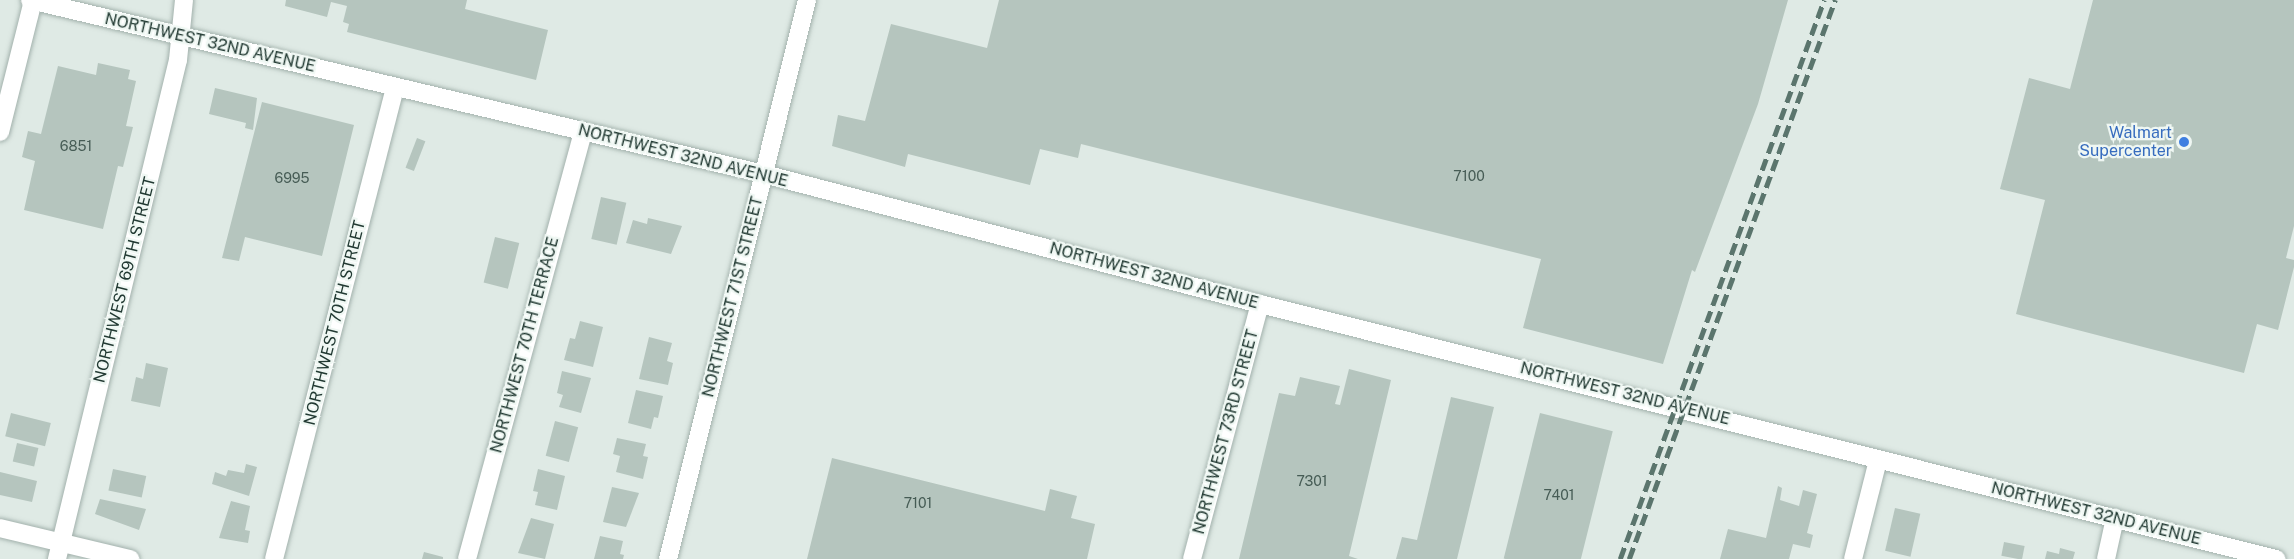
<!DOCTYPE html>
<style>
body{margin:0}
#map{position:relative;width:2294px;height:559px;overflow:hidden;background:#dfeae5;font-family:"Public Sans",sans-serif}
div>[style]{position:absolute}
.building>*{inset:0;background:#b5c5be;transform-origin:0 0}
.roads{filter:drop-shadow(0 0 2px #a2b1ac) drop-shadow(0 0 2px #a2b1ac)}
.street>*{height:18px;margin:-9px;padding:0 9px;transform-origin:9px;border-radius:9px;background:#fff}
.secondary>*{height:18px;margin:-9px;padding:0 9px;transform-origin:9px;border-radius:9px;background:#fff}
.rail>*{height:4.5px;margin-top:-2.25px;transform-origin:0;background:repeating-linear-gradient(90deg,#5b756d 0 12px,transparent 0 18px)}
.dots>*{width:16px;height:16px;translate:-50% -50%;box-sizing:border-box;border:3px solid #eff7f3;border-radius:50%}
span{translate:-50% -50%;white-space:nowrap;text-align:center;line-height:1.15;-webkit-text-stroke:4.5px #eff7f3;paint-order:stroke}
.number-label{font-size:14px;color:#465c55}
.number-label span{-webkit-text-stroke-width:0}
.street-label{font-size:16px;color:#213932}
.shop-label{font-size:16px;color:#366cbe}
.right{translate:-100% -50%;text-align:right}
</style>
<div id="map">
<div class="building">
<i style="clip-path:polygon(286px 0,467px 0,465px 9px,548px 30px,536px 80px,347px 32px,349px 24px,343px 22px,347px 6px,331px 2px,327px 17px,285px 6px)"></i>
<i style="clip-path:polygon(999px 0,1788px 0,1758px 104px,1695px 272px,1692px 270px,1663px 364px,1523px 328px,1541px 259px,1081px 144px,1078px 158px,1040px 149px,1030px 185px,908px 154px,905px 167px,832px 146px,838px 115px,865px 121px,891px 24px,987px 48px)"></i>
<i style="clip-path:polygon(2093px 0,2294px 0,2294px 226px,2286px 258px,2294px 260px,2294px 267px,2278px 330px,2257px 324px,2244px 373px,2016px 314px,2045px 200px,2000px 189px,2029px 78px,2070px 89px)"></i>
<i style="clip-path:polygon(98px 63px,130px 70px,128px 79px,136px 81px,126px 126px,133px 127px,123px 167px,118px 166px,103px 229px,24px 210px,35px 161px,22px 157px,28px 131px,41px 134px,58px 66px,96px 75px)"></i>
<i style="clip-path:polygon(215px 88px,257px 98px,253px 130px,245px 128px,246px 123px,209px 114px)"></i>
<i style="clip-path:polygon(262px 102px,354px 125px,322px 256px,245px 237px,239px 261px,222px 258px)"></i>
<i style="left:417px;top:138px;width:9px;height:32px;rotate:21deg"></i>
<i style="left:601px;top:197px;width:26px;height:43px;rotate:13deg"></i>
<i style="clip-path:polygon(648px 218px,682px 226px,671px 254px,626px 243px,633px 220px,647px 224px)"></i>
<i style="left:495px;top:237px;width:25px;height:47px;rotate:14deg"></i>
<i style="clip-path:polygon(580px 321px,603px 327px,593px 367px,564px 360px,570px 338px,575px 339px)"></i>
<i style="clip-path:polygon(649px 337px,672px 343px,667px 361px,673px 363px,668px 385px,639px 379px)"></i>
<i style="clip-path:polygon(146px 363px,168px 368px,160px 407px,131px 401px,136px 377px,143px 379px)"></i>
<i style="clip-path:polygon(1349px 369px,1391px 380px,1349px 556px,1358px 559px,1239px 559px,1279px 393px,1295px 396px,1300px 377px,1340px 386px,1335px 404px,1340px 405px)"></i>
<i style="clip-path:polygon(562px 371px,591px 378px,581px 413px,559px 407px,563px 395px,557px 393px)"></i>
<i style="clip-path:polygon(636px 390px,663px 396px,658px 418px,654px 417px,651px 429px,628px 423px)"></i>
<i style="clip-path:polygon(1451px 397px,1494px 407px,1457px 559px,1396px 559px,1402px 537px,1417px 540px)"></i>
<i style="left:11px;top:413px;width:41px;height:24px;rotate:14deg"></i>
<i style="left:1540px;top:413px;width:75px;height:150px;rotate:14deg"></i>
<i style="left:555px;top:421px;width:24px;height:36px;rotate:15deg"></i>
<i style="clip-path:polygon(617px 438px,646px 444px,643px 456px,648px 457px,643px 479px,616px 472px,620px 456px,613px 454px)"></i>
<i style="left:17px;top:443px;width:22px;height:19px;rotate:13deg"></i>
<i style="clip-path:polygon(832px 458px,1045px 511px,1050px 489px,1077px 496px,1071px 518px,1095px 524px,1087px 559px,807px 559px)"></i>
<i style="clip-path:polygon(246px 464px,257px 467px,249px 496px,212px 484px,215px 472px,226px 476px,228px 470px,244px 473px)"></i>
<i style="left:113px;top:469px;width:34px;height:22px;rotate:12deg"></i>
<i style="clip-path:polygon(538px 469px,565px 476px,557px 510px,535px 505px,538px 492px,533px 491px)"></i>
<i style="clip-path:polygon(0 472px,37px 481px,32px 502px,0 495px)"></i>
<i style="clip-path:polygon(1778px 486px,1782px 488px,1780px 500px,1799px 506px,1803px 490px,1817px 494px,1807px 533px,1813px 535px,1810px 548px,1793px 544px,1789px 559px,1720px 559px,1728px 529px,1766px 538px)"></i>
<i style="clip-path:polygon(612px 487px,639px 493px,626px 527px,603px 522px)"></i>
<i style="clip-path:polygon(100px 499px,146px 509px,139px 530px,95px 514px)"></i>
<i style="clip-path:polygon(231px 501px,250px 506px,245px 530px,250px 531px,248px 543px,219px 538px)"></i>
<i style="left:1895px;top:508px;width:26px;height:44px;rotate:13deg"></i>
<i style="clip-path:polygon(531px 518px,554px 524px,545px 559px,518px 553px)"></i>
<i style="clip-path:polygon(600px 536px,623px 541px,620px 554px,624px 555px,623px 559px,594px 559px)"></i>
<i style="left:2004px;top:542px;width:21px;height:14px;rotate:11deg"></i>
<i style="clip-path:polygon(2060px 548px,2075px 552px,2073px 559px,2045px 559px,2047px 551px,2059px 554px)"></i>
<i style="clip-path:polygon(424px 552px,443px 557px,443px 559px,422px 559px)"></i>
</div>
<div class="roads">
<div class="street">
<i style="left:0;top:132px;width:135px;rotate:-75.9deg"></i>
<i style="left:0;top:528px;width:134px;rotate:13.4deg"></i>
<i style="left:57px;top:559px;width:513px;rotate:-76.37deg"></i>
<i style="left:178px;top:60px;width:60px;rotate:-84.3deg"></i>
<i style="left:274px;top:559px;width:487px;rotate:-75.6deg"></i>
<i style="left:467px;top:559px;width:442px;rotate:-74.8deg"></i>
<i style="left:1192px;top:559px;width:264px;rotate:-75.1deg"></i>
<i style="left:1853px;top:559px;width:102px;rotate:-75.8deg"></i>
<i style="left:2106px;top:559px;width:42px;rotate:-77.6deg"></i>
</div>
<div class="secondary">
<i style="left:30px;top:0;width:754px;rotate:13.34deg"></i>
<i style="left:764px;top:174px;width:513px;rotate:14.69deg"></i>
<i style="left:1260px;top:304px;width:1048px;rotate:14.09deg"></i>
<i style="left:668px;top:559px;width:576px;rotate:-76.04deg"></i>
</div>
</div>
<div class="rail">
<i style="left:1620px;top:559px;width:595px;rotate:-69.95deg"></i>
<i style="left:1629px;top:559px;width:596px;rotate:-69.77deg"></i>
</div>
<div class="dots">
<i style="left:2184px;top:142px;background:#3f7fe0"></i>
</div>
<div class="number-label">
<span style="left:76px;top:146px">6851</span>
<span style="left:1469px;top:176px">7100</span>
<span style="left:292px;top:178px">6995</span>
<span style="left:1312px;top:481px">7301</span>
<span style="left:1559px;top:495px">7401</span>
<span style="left:918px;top:503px">7101</span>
</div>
<div class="street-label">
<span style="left:210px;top:43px;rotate:13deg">NORTHWEST 32ND AVENUE</span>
<span style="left:683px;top:156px;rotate:14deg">NORTHWEST 32ND AVENUE</span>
<span style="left:1154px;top:276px;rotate:15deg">NORTHWEST 32ND AVENUE</span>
<span style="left:125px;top:280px;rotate:-76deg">NORTHWEST 69TH STREET</span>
<span style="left:733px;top:297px;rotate:-76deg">NORTHWEST 71ST STREET</span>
<span style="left:335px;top:323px;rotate:-76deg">NORTHWEST 70TH STREET</span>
<span style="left:525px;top:345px;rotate:-75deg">NORTHWEST 70TH TERRACE</span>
<span style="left:1625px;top:394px;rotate:14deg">NORTHWEST 32ND AVENUE</span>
<span style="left:1226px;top:432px;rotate:-75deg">NORTHWEST 73RD STREET</span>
<span style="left:2096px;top:514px;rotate:14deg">NORTHWEST 32ND AVENUE</span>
</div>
<div class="shop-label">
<span class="right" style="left:2172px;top:142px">Walmart<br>Supercenter</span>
</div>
</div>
